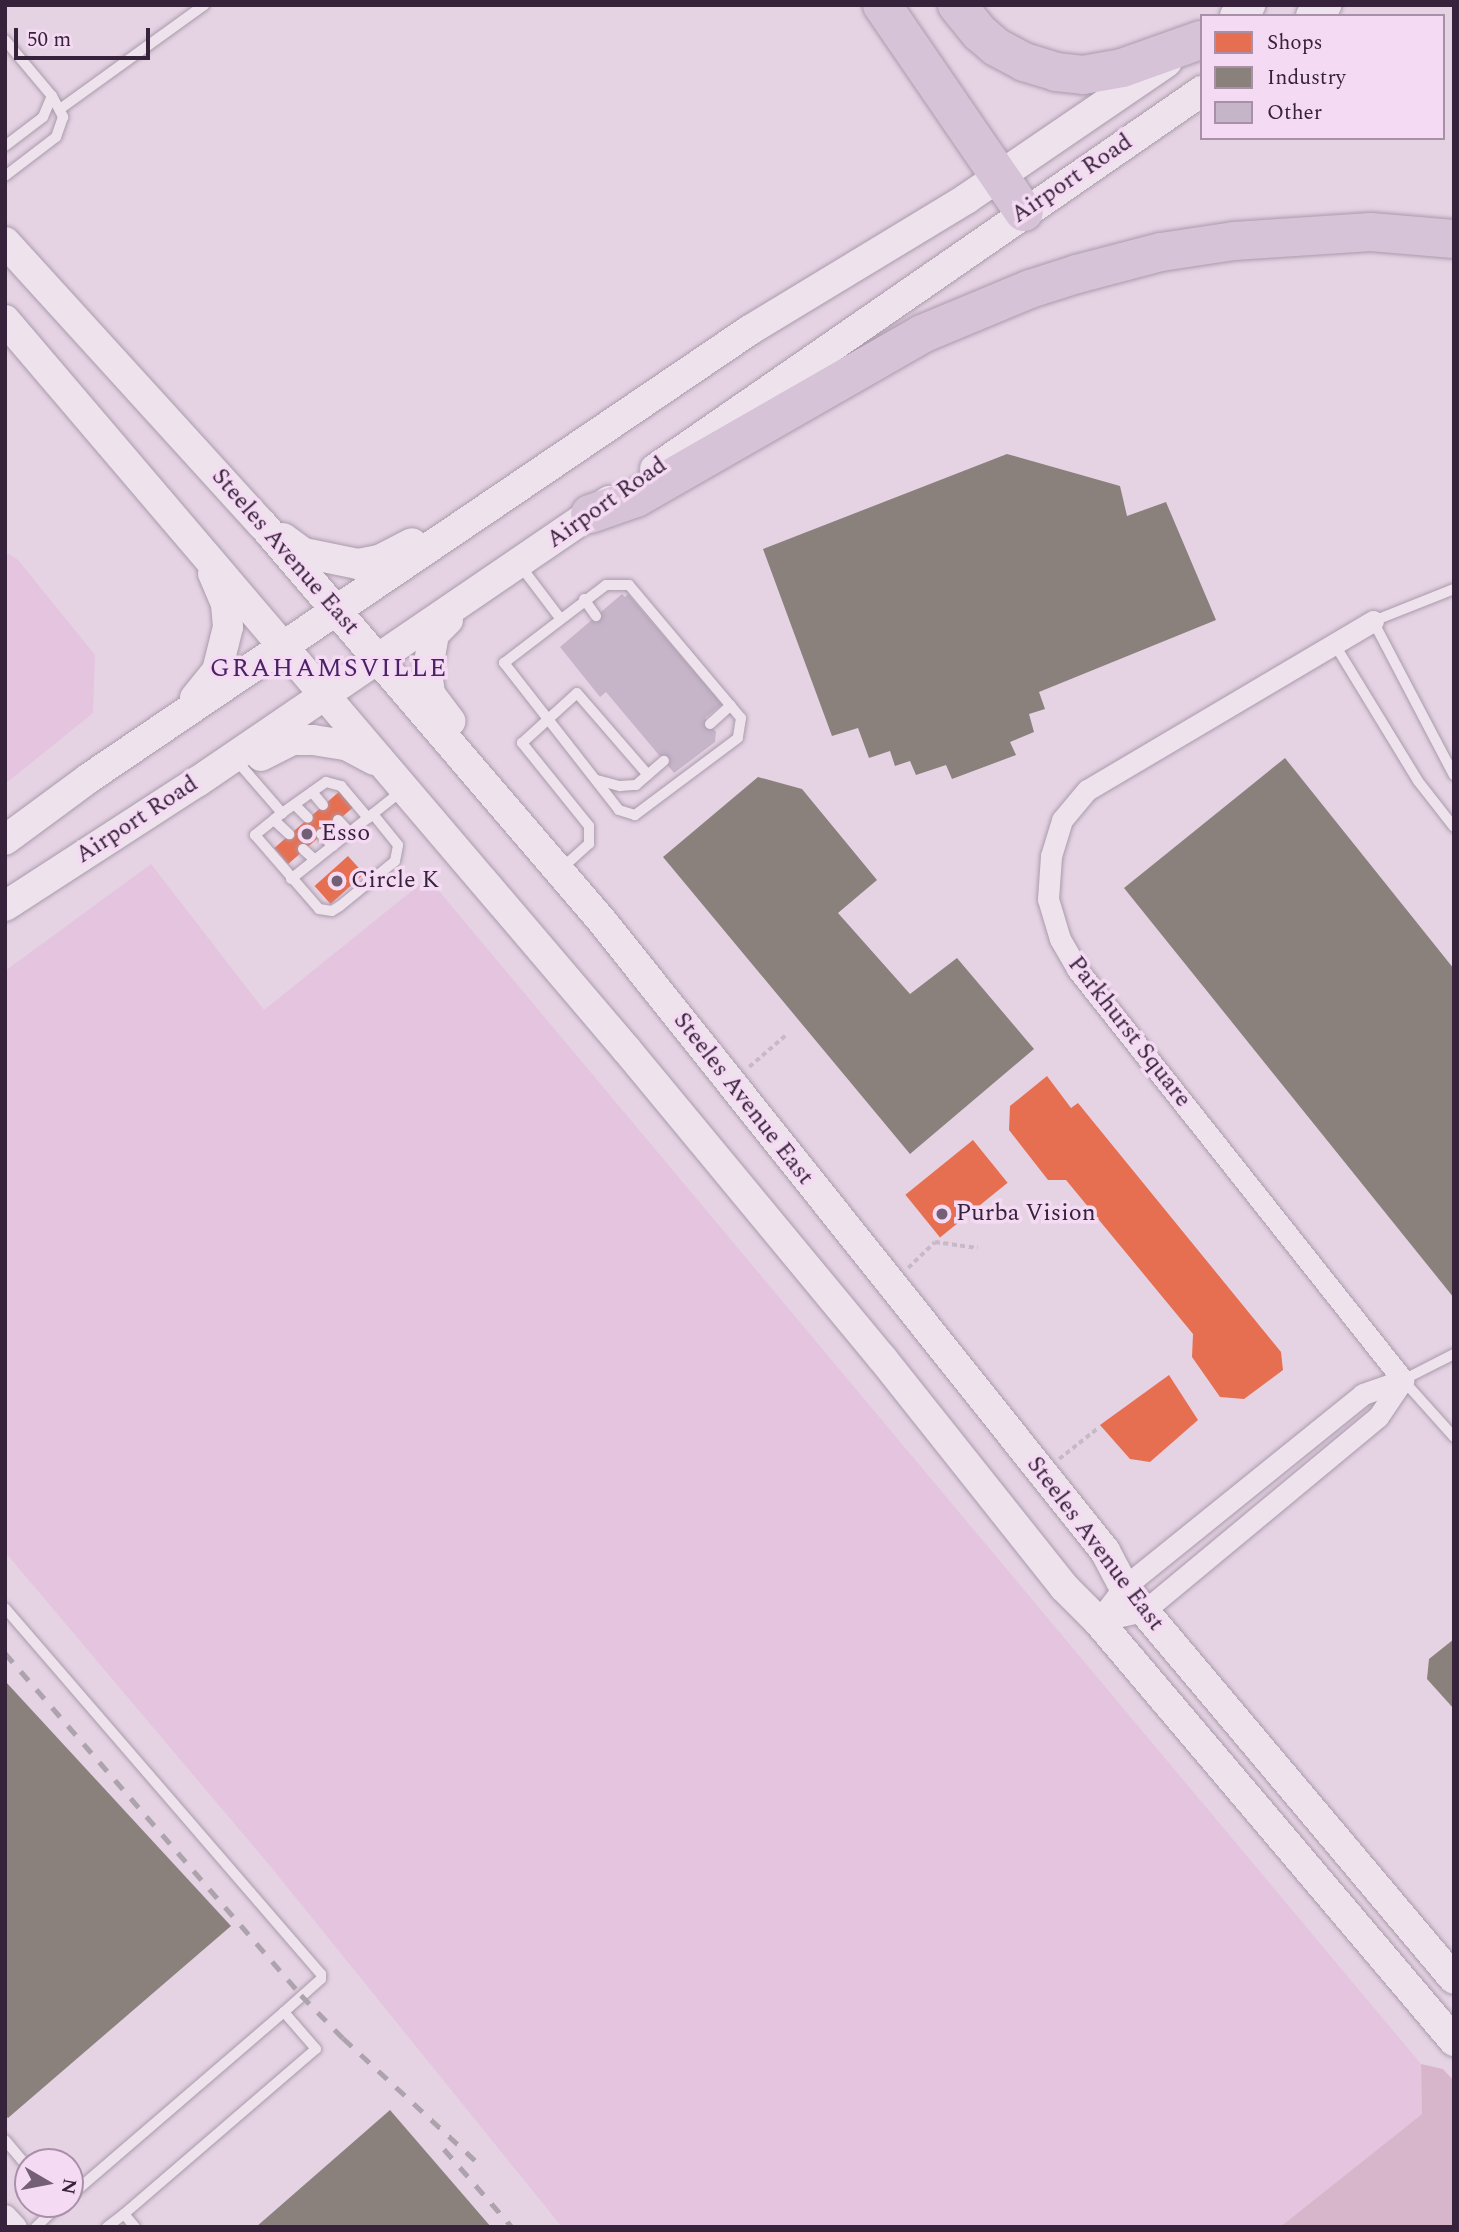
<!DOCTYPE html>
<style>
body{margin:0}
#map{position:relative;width:1459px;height:2232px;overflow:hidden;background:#e5d3e4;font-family:Spectral,serif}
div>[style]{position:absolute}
.farmland>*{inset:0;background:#e4c4de}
.green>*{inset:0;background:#d7b6cb}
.shops>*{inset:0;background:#e76f51;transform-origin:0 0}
.industry>*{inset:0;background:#8a817c}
.building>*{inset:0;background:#c6b4c8}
.path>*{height:3.5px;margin-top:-1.75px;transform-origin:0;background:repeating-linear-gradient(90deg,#c6bac6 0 5px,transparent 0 8.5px)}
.roads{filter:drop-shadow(0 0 2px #aa9bab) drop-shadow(0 0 2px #aa9bab)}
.lane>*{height:10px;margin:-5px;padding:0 5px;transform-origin:5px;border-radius:5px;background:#eee3ed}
.street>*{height:21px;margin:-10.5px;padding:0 10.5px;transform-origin:10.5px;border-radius:10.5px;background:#eee3ed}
.secondary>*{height:30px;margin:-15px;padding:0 15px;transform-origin:15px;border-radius:15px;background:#eee3ed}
.highway>*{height:38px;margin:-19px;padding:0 19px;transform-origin:19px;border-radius:19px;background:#d7c3d7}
.rail>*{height:5px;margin-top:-2.5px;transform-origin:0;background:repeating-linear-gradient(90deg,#ada3ad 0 12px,transparent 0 24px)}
.dots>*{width:19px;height:19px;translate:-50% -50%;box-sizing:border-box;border:4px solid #f5daf3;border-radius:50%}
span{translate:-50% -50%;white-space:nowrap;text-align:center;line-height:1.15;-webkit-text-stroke:7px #f5daf3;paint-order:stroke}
.street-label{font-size:24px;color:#37223b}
.poi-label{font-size:24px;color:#37223b}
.left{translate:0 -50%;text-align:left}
.neighbourhood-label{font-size:26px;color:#4a2366;letter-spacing:2px}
.frame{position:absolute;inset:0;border:7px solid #37223b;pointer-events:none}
.legend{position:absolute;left:1200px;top:14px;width:245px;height:126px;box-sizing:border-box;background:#f5daf3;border:2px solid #a990a9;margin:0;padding:9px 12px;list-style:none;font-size:21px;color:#37223b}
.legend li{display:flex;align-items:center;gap:14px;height:35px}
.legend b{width:35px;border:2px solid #a990a9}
.north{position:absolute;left:14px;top:2148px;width:70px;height:70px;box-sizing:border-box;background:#f5daf3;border:2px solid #a990a9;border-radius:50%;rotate:100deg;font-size:19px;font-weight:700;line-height:28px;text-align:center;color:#37223b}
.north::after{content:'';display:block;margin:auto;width:24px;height:32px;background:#746076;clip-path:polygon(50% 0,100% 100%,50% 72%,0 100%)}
.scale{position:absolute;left:14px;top:28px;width:136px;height:32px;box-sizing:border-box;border:4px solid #37223b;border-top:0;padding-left:9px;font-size:21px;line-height:24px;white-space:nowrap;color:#37223b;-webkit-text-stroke:5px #f5daf3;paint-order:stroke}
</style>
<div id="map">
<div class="farmland">
<i style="clip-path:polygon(5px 552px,18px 560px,95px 655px,93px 713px,5px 784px)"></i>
<i style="clip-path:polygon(151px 864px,264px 1010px,428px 878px,1421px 2064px,1422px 2114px,1280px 2227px,562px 2227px,271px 1867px,5px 1552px,5px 971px)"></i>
</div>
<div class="green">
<i style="clip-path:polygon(1421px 2064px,1443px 2069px,1454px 2081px,1454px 2224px,1450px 2227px,1280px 2227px,1422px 2114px)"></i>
</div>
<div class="shops">
<i style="left:340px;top:791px;width:21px;height:87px;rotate:49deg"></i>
<i style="left:348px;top:856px;width:24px;height:45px;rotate:48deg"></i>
<i style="clip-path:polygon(1047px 1076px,1071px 1108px,1078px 1103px,1281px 1352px,1283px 1370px,1244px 1399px,1220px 1397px,1192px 1357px,1193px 1334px,1066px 1180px,1048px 1180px,1009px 1130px,1010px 1106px)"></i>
<i style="left:973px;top:1140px;width:55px;height:87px;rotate:51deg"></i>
<i style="clip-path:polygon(1169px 1375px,1198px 1420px,1150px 1462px,1130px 1459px,1100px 1425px)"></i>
</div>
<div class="industry">
<i style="clip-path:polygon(1007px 454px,1120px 486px,1127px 516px,1166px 502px,1216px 620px,1039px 692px,1045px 709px,1029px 714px,1034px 732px,1010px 742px,1016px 755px,952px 779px,946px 765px,916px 775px,910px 761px,895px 766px,890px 751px,869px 758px,858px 728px,832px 736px,763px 549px)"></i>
<i style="clip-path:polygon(1285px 758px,1454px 969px,1454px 1298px,1124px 888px)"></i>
<i style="clip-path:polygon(758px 777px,802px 789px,877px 880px,838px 913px,910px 994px,957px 958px,1034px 1049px,910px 1154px,663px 857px)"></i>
<i style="clip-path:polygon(1454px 1639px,1454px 1709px,1427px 1679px,1429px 1659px)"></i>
<i style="clip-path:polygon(5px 1681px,231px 1926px,8px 2118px,5px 2115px)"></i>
<i style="clip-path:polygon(390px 2110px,491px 2227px,256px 2227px)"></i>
</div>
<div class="building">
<i style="clip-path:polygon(622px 594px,625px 597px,628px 594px,722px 704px,705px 718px,716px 732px,715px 742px,674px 773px,606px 692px,600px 697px,560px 647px)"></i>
</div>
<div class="path">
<i style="left:749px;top:1067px;width:50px;rotate:-41deg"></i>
<i style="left:908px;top:1268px;width:37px;rotate:-44deg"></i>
<i style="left:935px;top:1242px;width:43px;rotate:7.9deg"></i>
<i style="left:1059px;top:1459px;width:50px;rotate:-38.5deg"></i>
</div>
<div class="roads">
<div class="lane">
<i style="left:5px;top:40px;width:73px;rotate:50deg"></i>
<i style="left:52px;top:96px;width:24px;rotate:62deg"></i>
<i style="left:63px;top:117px;width:21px;rotate:109deg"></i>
<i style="left:56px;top:137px;width:64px;rotate:142.6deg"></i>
<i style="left:60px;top:109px;width:178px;rotate:-35.8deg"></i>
<i style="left:5px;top:146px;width:48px;rotate:-37.3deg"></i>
<i style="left:43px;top:117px;width:23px;rotate:-67deg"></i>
<i style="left:519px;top:564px;width:68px;rotate:52.8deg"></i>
<i style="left:606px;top:585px;width:23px"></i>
<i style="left:629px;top:585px;width:174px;rotate:49.9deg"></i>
<i style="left:741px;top:718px;width:20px;rotate:99deg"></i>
<i style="left:738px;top:738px;width:129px;rotate:143.2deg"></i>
<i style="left:635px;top:815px;width:17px;rotate:-163deg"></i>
<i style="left:619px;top:810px;width:187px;rotate:-128deg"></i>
<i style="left:504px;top:663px;width:128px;rotate:-37.4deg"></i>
<i style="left:1454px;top:589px;width:87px;rotate:158.4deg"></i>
<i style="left:1373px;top:621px;width:174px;rotate:62.3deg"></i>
<i style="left:584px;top:599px;width:21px;rotate:55deg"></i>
<i style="left:1335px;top:645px;width:159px;rotate:58.6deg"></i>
<i style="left:1418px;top:781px;width:58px;rotate:52deg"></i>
<i style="left:710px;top:724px;width:28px;rotate:-42deg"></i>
<i style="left:243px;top:768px;width:60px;rotate:49.1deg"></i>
<i style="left:282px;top:813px;width:35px;rotate:141deg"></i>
<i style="left:255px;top:835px;width:98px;rotate:49.1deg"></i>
<i style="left:319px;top:909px;width:13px;rotate:9deg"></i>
<i style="left:332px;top:911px;width:9px;rotate:-32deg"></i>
<i style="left:340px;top:906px;width:71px;rotate:-39.3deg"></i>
<i style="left:395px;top:861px;width:16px;rotate:-79deg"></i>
<i style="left:398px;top:845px;width:40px;rotate:-129deg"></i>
<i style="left:597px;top:780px;width:24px;rotate:15deg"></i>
<i style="left:620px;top:786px;width:16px;rotate:-4deg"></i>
<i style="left:636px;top:785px;width:37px;rotate:-41deg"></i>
<i style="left:312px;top:792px;width:17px;rotate:50deg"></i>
<i style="left:295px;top:805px;width:18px;rotate:45deg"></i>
<i style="left:282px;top:813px;width:54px;rotate:-35.2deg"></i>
<i style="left:326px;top:782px;width:16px;rotate:15deg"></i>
<i style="left:341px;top:786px;width:42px;rotate:49.8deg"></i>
<i style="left:274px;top:820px;width:21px;rotate:43deg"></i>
<i style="left:338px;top:820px;width:18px;rotate:47deg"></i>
<i style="left:321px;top:834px;width:17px;rotate:45deg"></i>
<i style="left:303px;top:849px;width:16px;rotate:43deg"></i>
<i style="left:561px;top:869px;width:38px;rotate:-42deg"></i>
<i style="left:589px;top:844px;width:18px;rotate:-90deg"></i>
<i style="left:589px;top:826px;width:107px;rotate:-128.9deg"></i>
<i style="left:522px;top:743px;width:74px;rotate:-42.3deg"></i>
<i style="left:577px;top:693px;width:108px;rotate:49.1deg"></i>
<i style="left:291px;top:879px;width:144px;rotate:-38.5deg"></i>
<i style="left:1454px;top:1354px;width:57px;rotate:153deg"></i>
<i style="left:1403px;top:1380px;width:76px;rotate:48.2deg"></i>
<i style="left:5px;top:1608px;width:484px;rotate:49.2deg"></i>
<i style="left:321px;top:1974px;width:5px;rotate:90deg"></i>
<i style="left:321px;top:1979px;width:50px;rotate:138.3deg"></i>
<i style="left:284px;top:2012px;width:282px;rotate:139.3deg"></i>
<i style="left:5px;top:2140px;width:35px;rotate:50deg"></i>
<i style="left:124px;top:2214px;width:253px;rotate:-40.7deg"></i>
<i style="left:316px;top:2049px;width:49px;rotate:-130.9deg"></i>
<i style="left:36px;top:2227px;width:33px;rotate:-44deg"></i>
<i style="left:107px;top:2227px;width:21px;rotate:-37deg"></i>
<i style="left:124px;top:2214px;width:17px;rotate:50deg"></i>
</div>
<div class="street">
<i style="left:1373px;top:621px;width:332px;rotate:149.4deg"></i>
<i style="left:1087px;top:790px;width:39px;rotate:130deg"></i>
<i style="left:1062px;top:820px;width:38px;rotate:107deg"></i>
<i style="left:1051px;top:856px;width:43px;rotate:94deg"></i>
<i style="left:1048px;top:899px;width:42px;rotate:73.3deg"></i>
<i style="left:1060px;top:939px;width:34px;rotate:60deg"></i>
<i style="left:1077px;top:969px;width:525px;rotate:51.58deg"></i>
<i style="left:1098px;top:1621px;width:47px;rotate:-12.3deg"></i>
<i style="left:1144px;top:1611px;width:304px;rotate:-39.7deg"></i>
<i style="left:1378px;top:1417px;width:45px;rotate:-56deg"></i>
<i style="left:1098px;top:1621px;width:43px;rotate:-52.6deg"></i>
<i style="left:1124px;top:1587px;width:307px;rotate:-38.9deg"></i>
<i style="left:1363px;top:1394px;width:42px;rotate:-19.3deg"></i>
<i style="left:5px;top:2215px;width:16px;rotate:47deg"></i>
</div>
<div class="secondary">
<i style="left:1235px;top:16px;width:19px;rotate:-36deg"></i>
<i style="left:1311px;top:16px;width:19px;rotate:-36deg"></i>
<i style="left:5px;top:242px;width:382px;rotate:47.7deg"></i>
<i style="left:262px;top:524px;width:523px;rotate:49.42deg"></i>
<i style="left:602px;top:921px;width:806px;rotate:51.4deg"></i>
<i style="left:1105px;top:1551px;width:41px;rotate:62.2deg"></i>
<i style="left:1124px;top:1587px;width:512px;rotate:49.91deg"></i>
<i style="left:5px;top:320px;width:959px;rotate:49.57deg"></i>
<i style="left:627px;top:1050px;width:400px;rotate:50.4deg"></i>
<i style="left:882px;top:1358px;width:293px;rotate:51.5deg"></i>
<i style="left:1064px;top:1587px;width:48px;rotate:45deg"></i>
<i style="left:1098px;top:1621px;width:551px;rotate:49.71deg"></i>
<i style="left:655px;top:469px;width:665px;rotate:-34.65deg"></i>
<i style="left:283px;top:538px;width:26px;rotate:36deg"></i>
<i style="left:304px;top:553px;width:55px;rotate:11.5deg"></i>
<i style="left:358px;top:564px;width:21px;rotate:-11deg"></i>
<i style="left:379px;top:560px;width:37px;rotate:-27deg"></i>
<i style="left:448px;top:620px;width:20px;rotate:135deg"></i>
<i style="left:434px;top:634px;width:39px;rotate:100deg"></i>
<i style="left:427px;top:672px;width:22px;rotate:82deg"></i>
<i style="left:430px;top:694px;width:34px;rotate:53deg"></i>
<i style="left:195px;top:698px;width:35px;rotate:-51deg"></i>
<i style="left:217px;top:671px;width:45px;rotate:-76deg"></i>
<i style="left:228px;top:627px;width:23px;rotate:-95deg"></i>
<i style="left:226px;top:604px;width:33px;rotate:-113deg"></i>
<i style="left:261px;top:756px;width:36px;rotate:-27deg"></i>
<i style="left:293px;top:740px;width:20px"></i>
<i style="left:313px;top:740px;width:33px;rotate:9deg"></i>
<i style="left:346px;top:745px;width:32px;rotate:28deg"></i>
<i style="left:5px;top:840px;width:104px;rotate:-36.4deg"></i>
<i style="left:89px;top:778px;width:799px;rotate:-34.13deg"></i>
<i style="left:750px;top:330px;width:253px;rotate:-31.2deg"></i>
<i style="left:966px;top:199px;width:243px;rotate:-34.3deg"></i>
<i style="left:5px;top:906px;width:229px;rotate:-32.9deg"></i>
<i style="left:197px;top:782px;width:499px;rotate:-34.3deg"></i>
</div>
<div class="highway">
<i style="left:882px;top:5px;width:251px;rotate:55.6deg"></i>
<i style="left:957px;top:5px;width:36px;rotate:51deg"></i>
<i style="left:980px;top:33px;width:21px;rotate:41deg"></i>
<i style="left:996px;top:47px;width:32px;rotate:28deg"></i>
<i style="left:1024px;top:62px;width:34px;rotate:17deg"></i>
<i style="left:1056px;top:72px;width:27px;rotate:6deg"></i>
<i style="left:1083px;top:75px;width:40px;rotate:-10deg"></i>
<i style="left:1122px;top:68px;width:83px;rotate:-19.7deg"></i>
<i style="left:590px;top:514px;width:49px;rotate:-19.2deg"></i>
<i style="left:636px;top:498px;width:330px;rotate:-29.8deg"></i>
<i style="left:922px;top:334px;width:117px;rotate:-22.6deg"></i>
<i style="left:1030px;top:289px;width:49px;rotate:-17.7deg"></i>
<i style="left:1077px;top:274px;width:87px;rotate:-14.7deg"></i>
<i style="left:1161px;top:252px;width:74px;rotate:-8.6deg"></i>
<i style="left:1234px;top:241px;width:137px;rotate:-3.8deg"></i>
<i style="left:1371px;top:232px;width:83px;rotate:4.8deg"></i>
</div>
</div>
<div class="rail">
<i style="left:5px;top:1653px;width:452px;rotate:49.1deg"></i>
<i style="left:301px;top:1995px;width:60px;rotate:45.7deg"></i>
<i style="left:343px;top:2038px;width:183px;rotate:42.8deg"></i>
<i style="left:444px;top:2149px;width:103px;rotate:48.9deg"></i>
</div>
<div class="dots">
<i style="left:307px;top:834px;background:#746076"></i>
<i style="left:337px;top:881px;background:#746076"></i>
<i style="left:942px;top:1214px;background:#746076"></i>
</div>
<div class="street-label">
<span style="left:1072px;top:179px;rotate:-34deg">Airport Road</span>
<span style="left:607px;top:503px;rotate:-35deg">Airport Road</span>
<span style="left:285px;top:552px;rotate:49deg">Steeles Avenue East</span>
<span style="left:137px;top:820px;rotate:-33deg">Airport Road</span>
<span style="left:1129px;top:1032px;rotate:52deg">Parkhurst Square</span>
<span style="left:743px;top:1099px;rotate:52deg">Steeles Avenue East</span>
<span style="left:1095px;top:1544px;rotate:53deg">Steeles Avenue East</span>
</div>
<div class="poi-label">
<span class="left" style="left:321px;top:834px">Esso</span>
<span class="left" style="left:351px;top:881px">Circle K</span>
<span class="left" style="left:956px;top:1214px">Purba Vision</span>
</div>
<div class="neighbourhood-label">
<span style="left:329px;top:669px">GRAHAMSVILLE</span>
</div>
<div class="frame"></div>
<ul class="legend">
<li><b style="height:19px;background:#e76f51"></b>Shops</li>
<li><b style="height:19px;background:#8a817c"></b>Industry</li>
<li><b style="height:19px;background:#c6b4c8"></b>Other</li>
</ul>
<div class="north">N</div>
<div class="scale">50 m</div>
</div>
